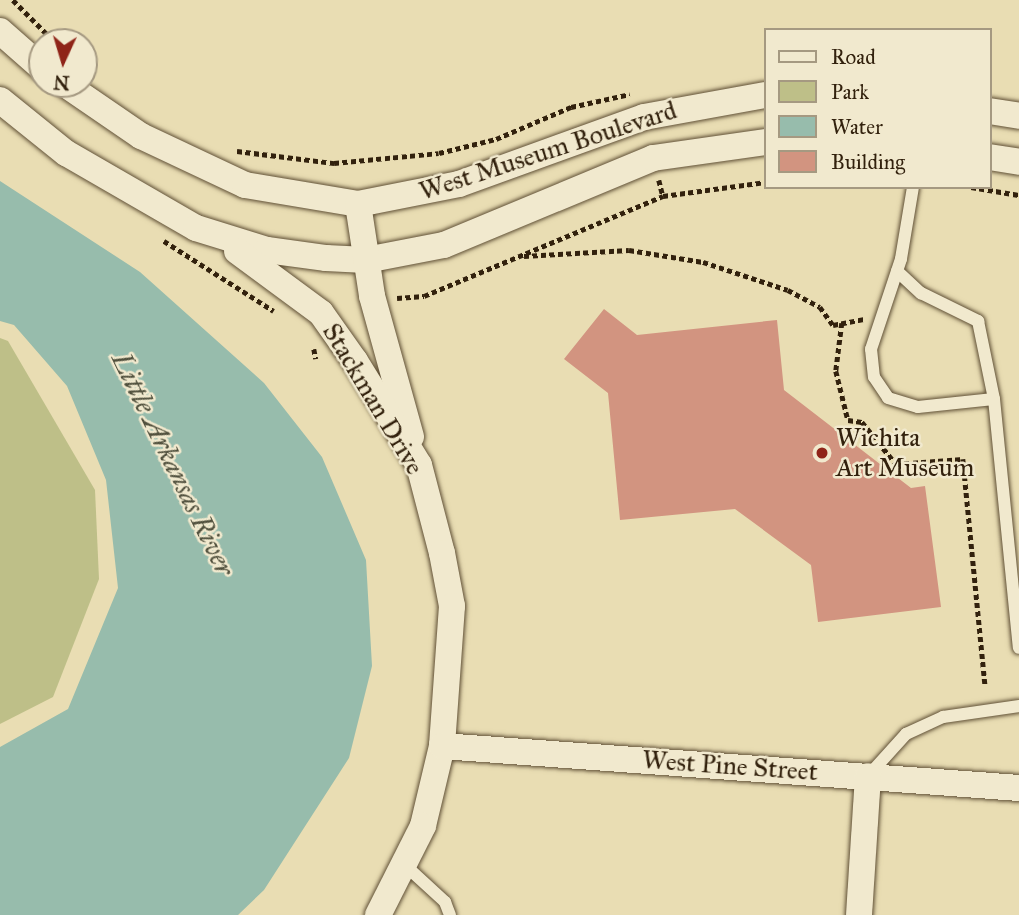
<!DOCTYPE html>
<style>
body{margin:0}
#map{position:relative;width:1019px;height:915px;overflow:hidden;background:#e9ddb3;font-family:"IM FELL Great Primer",serif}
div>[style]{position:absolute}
.green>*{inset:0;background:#bebf88}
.water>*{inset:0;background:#97bcac}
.building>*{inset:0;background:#d29480}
.path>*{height:4.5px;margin-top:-2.25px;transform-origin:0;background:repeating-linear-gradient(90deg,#32210d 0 5px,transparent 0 8.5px)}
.roads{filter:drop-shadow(0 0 2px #605036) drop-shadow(0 0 2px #605036)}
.service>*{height:12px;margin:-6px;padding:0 6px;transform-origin:6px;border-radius:6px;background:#f1e9ce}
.minor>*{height:26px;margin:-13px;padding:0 13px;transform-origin:13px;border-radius:13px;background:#f1e9ce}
.dots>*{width:19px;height:19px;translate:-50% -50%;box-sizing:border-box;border:4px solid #f1e9ce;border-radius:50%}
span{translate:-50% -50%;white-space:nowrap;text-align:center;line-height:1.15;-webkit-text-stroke:5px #f1e9ce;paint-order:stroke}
.street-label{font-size:26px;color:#32210d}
.poi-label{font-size:26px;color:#32210d}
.left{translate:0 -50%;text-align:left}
.water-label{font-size:28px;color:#50503d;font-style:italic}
.legend{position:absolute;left:764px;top:28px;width:228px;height:161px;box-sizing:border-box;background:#f1e9ce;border:2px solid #a59981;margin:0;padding:9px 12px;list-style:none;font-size:21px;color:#32210d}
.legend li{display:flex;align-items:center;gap:14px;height:35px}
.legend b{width:35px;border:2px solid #a59981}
.north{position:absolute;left:28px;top:28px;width:70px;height:70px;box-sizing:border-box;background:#f1e9ce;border:2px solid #a59981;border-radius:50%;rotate:184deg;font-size:19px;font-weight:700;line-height:28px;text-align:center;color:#32210d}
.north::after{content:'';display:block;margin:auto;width:24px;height:32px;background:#8f2418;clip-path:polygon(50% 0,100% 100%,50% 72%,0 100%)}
</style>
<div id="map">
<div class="green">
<i style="clip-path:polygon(0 338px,8px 341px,95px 490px,99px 579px,53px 697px,0 724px)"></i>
</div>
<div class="water">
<i style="clip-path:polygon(0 181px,140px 272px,264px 383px,322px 457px,366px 560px,372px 666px,349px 758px,264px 890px,238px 915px,0 915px,0 747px,68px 709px,118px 588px,106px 480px,67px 386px,14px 325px,0 321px)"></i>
</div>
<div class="building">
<i style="clip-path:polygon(604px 309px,637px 335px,777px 320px,784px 390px,911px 488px,925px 486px,941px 607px,818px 622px,811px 565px,735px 509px,620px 520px,608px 393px,564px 359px)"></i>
</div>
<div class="path">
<i style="left:13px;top:0;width:59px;rotate:45deg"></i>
<i style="left:237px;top:151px;width:98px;rotate:7.1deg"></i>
<i style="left:334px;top:163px;width:105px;rotate:-5.4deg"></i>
<i style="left:439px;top:153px;width:59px;rotate:-13.8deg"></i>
<i style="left:496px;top:139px;width:82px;rotate:-23.1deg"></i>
<i style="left:571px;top:107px;width:60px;rotate:-12.4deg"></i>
<i style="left:659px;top:180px;width:16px;rotate:76deg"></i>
<i style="left:971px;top:187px;width:49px;rotate:9.5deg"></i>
<i style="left:164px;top:241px;width:130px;rotate:32.5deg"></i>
<i style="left:524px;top:256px;width:105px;rotate:-3.3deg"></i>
<i style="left:629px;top:250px;width:75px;rotate:9.2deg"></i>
<i style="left:703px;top:262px;width:89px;rotate:18.2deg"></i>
<i style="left:788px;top:290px;width:36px;rotate:28deg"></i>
<i style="left:820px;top:307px;width:22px;rotate:54deg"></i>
<i style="left:833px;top:325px;width:31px;rotate:-11deg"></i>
<i style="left:397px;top:298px;width:27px;rotate:-4deg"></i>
<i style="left:424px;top:296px;width:259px;rotate:-22.7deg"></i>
<i style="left:663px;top:196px;width:103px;rotate:-7.8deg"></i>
<i style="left:842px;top:323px;width:48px;rotate:97.1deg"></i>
<i style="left:836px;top:371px;width:50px;rotate:76.2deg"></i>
<i style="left:848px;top:420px;width:14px;rotate:8deg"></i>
<i style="left:862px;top:422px;width:54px;rotate:51deg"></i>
<i style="left:896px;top:464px;width:67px;rotate:-4.3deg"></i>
<i style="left:963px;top:459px;width:227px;rotate:84.4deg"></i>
<i style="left:314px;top:349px;width:10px;rotate:79deg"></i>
</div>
<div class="roads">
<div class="service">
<i style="left:913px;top:187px;width:73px;rotate:99.5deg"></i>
<i style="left:901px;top:259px;width:95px;rotate:108.4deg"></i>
<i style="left:871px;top:349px;width:28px;rotate:84deg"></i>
<i style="left:874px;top:377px;width:25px;rotate:56deg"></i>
<i style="left:888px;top:398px;width:31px;rotate:17deg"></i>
<i style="left:918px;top:407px;width:76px;rotate:-6deg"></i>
<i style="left:994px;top:399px;width:250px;rotate:84.3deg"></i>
<i style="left:897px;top:271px;width:33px;rotate:43deg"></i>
<i style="left:921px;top:293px;width:64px;rotate:26.2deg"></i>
<i style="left:978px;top:321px;width:80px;rotate:78.4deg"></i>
<i style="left:868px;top:776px;width:57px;rotate:-47.9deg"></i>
<i style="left:906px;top:734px;width:41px;rotate:-24.7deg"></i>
<i style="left:943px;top:717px;width:77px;rotate:-8.2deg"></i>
<i style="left:407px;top:867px;width:52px;rotate:42.6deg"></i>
<i style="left:445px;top:902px;width:14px;rotate:69deg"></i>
</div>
<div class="minor">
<i style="left:0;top:31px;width:56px;rotate:41.4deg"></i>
<i style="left:65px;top:84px;width:92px;rotate:34.4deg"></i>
<i style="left:141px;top:136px;width:115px;rotate:25.2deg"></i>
<i style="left:245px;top:185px;width:115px;rotate:9.5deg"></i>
<i style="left:358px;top:204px;width:103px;rotate:-11.2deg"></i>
<i style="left:459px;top:184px;width:197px;rotate:-19.9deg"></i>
<i style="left:644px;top:117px;width:123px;rotate:-10.3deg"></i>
<i style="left:0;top:100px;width:85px;rotate:38.8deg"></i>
<i style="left:66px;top:153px;width:150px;rotate:30deg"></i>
<i style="left:196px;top:228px;width:74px;rotate:17.2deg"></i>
<i style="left:267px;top:250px;width:60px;rotate:7.7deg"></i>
<i style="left:326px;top:258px;width:40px;rotate:2.9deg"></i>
<i style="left:366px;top:260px;width:79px;rotate:-10.9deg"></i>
<i style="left:444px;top:245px;width:226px;rotate:-22.6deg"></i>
<i style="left:653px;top:158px;width:113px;rotate:-8.1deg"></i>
<i style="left:989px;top:111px;width:30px;rotate:9deg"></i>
<i style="left:989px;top:157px;width:30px;rotate:9deg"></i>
<i style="left:358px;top:204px;width:93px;rotate:81.3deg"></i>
<i style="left:372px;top:296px;width:146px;rotate:74.5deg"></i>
<i style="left:237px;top:251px;width:104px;rotate:36.4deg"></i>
<i style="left:321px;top:313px;width:59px;rotate:54.7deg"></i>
<i style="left:355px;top:361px;width:122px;rotate:58.4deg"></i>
<i style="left:419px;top:465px;width:91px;rotate:75.4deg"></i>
<i style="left:442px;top:553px;width:54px;rotate:79.3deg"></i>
<i style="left:452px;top:606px;width:140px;rotate:94.1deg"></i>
<i style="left:442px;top:746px;width:82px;rotate:103.4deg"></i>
<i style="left:423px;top:826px;width:100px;rotate:116.8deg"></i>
<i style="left:442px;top:746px;width:579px;rotate:4.16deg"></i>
<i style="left:859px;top:915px;width:139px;rotate:-86.3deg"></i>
</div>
</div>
<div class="dots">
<i style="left:822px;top:453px;background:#8f2418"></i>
</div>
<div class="street-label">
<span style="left:548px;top:151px;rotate:-18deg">West Museum Boulevard</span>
<span style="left:373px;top:399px;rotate:59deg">Stackman Drive</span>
<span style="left:730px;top:766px;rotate:4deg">West Pine Street</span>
</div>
<div class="poi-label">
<span class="left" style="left:836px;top:453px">Wichita<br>Art Museum</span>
</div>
<div class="water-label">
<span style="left:173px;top:464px;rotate:64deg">Little Arkansas River</span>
</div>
<ul class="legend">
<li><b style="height:9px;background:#f1e9ce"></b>Road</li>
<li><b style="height:19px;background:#bebf88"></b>Park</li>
<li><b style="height:19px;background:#97bcac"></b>Water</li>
<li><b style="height:19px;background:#d29480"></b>Building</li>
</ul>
<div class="north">N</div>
</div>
